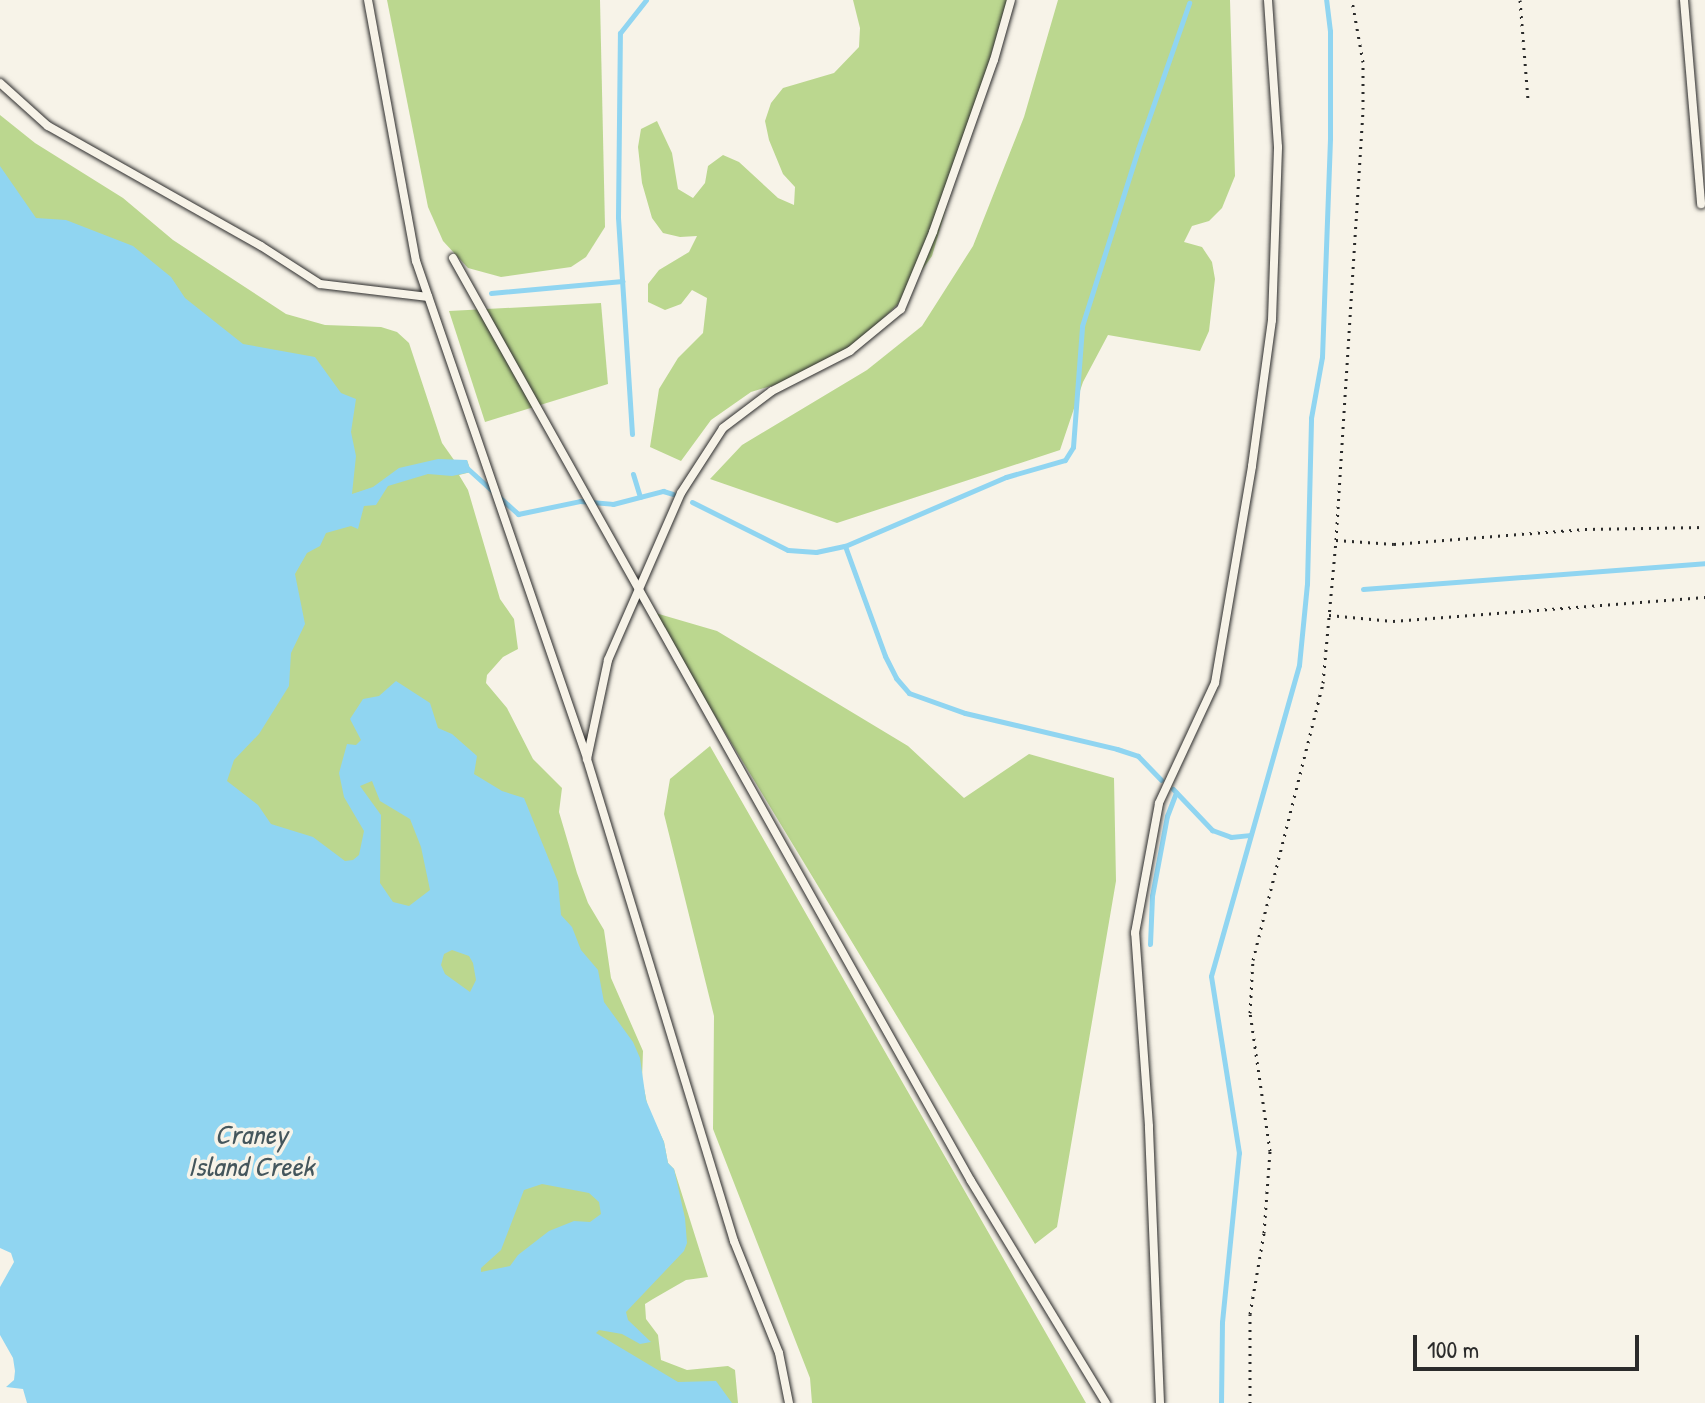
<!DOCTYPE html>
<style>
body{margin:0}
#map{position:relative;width:1705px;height:1403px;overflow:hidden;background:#f7f3e8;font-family:"Patrick Hand",sans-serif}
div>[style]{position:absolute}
.green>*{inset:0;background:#bbd78f}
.water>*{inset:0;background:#90d5f1}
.stream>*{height:5px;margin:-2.5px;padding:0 2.5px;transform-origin:2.5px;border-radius:2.5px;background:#90d5f1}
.path>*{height:3px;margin-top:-1.5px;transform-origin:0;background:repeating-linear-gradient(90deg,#2b2b2b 0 2px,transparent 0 8px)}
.roads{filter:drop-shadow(0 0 2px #2b2b2b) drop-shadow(0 0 2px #2b2b2b)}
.lane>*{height:8px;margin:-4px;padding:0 4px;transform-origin:4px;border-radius:4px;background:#f7f3e8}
span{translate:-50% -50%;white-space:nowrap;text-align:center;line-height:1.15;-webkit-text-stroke:7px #f7f3e8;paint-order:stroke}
.water-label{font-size:28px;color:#44565c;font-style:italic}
.scale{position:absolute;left:1413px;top:1335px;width:226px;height:36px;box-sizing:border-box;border:4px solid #2b2b2b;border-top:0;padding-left:10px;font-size:24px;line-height:28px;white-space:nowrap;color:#2b2b2b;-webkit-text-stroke:6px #f7f3e8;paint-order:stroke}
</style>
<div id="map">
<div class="green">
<i style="clip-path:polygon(387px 0,600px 0,605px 227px,586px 257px,571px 267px,501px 277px,468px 268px,443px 241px,428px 207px)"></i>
<i style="clip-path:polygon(853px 0,1007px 0,932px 256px,897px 305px,860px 340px,800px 377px,751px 392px,711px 420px,681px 461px,650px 447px,659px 389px,678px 358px,703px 333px,707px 298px,692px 290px,681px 304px,665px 310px,648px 302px,648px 284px,659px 270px,689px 252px,697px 236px,680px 237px,663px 233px,652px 218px,642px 183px,638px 147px,641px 129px,657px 121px,672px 153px,678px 189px,693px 198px,705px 183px,708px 166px,723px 155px,739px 162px,778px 198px,794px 205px,795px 187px,783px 174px,769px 140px,765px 121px,771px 103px,783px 88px,834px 73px,859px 47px,860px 28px)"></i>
<i style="clip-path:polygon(1058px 0,1230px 0,1235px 176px,1222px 208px,1209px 221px,1192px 226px,1184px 242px,1202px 247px,1212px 262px,1215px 279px,1209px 331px,1200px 351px,1108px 335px,1083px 382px,1060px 450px,837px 523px,710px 479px,742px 445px,867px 370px,922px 326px,973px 246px,1024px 117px)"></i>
<i style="clip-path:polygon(0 115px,35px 143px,123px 198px,173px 240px,286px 314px,325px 325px,381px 327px,397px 332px,409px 343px,442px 443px,454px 460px,467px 460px,471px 472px,459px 475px,468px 490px,500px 599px,514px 619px,518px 649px,503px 657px,487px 675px,486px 683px,507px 708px,533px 759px,562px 788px,559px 812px,577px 873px,588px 903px,604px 930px,611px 978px,643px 1051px,642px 1079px,648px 1108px,664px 1142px,668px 1163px,674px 1169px,708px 1277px,686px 1280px,653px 1299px,645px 1304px,646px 1319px,658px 1335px,661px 1360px,687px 1370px,728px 1366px,735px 1370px,738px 1403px,225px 1403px,0 261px)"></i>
<i style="clip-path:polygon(601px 303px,608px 384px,485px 422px,449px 311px)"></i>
<i style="clip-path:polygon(652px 612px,717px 631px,908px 746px,964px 798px,1029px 754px,1114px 778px,1116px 881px,1057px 1227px,1035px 1244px)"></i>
<i style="clip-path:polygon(710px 746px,1086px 1403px,812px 1403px,810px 1378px,713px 1129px,714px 1016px,664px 814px,670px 779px)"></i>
</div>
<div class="water">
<i style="clip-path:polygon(evenodd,0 166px,36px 218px,66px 220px,133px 246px,171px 277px,185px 298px,243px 344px,315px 357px,341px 393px,356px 399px,351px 432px,356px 456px,352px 494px,373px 487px,399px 468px,438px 459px,467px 460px,471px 472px,452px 476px,428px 474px,388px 486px,376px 505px,364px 506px,358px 529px,351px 526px,326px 533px,320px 546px,307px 553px,295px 574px,305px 624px,291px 653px,289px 686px,259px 734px,234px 760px,227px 781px,258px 805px,271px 824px,313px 837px,345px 861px,353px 860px,359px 855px,364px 831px,344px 797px,339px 773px,347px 744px,356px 745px,361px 740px,350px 719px,363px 699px,379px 696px,396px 681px,430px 703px,438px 728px,452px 734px,477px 756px,474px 774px,502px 791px,524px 798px,558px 882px,561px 915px,572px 927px,581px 950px,598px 970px,604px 1002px,633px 1042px,640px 1058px,646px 1100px,664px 1142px,668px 1163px,674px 1169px,685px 1218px,687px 1243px,684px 1251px,626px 1312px,628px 1320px,651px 1342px,640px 1344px,622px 1334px,599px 1330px,596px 1333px,678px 1382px,716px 1381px,732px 1403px,27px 1403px,23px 1389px,6px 1387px,14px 1380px,15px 1371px,13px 1358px,0 1335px,0 1287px,14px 1262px,11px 1253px,0 1248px,0 166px,372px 781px,380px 801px,410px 819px,421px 847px,430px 890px,409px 906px,393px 902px,380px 883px,381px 815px,360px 786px,372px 781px,0 166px,452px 950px,469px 956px,473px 963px,476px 980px,470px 992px,445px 974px,441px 965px,444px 954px,452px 950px,0 166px,542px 1184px,589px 1193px,599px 1202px,601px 1214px,590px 1222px,574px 1221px,549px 1231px,518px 1255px,510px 1266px,481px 1272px,481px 1268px,501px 1250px,524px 1190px,542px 1184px)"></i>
</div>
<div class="stream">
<i style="left:491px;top:293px;width:132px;rotate:-5.2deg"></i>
<i style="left:632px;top:434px;width:217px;rotate:-93.7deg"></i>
<i style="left:618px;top:217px;width:184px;rotate:-89.4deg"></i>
<i style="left:620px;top:33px;width:42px;rotate:-51.8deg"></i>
<i style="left:467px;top:468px;width:69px;rotate:42deg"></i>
<i style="left:518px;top:514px;width:63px;rotate:-11.8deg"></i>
<i style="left:580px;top:501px;width:33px;rotate:5deg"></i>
<i style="left:613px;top:504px;width:52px;rotate:-14.6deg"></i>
<i style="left:663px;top:491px;width:10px;rotate:17deg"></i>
<i style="left:633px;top:474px;width:24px;rotate:73deg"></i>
<i style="left:692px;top:502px;width:107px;rotate:26.6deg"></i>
<i style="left:788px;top:550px;width:28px;rotate:4deg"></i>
<i style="left:816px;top:552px;width:30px;rotate:-12deg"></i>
<i style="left:845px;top:546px;width:175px;rotate:-23.2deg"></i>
<i style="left:1006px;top:477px;width:61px;rotate:-16.1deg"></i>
<i style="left:1065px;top:460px;width:15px;rotate:-58deg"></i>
<i style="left:1073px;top:447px;width:121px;rotate:-85.7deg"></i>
<i style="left:1082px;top:326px;width:186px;rotate:-72.4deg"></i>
<i style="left:1138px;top:149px;width:155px;rotate:-70.7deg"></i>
<i style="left:845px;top:546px;width:117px;rotate:70deg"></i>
<i style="left:885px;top:656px;width:25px;rotate:63deg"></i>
<i style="left:896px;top:678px;width:20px;rotate:49deg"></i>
<i style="left:909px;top:693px;width:59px;rotate:19.7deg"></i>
<i style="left:965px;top:713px;width:156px;rotate:13.3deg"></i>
<i style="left:1117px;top:749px;width:22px;rotate:18deg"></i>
<i style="left:1138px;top:756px;width:33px;rotate:46deg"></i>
<i style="left:1363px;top:589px;width:343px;rotate:-4.3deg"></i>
<i style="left:1173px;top:789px;width:57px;rotate:46.4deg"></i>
<i style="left:1212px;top:830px;width:20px;rotate:20deg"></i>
<i style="left:1231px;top:837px;width:18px;rotate:-6deg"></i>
<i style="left:1150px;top:944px;width:48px;rotate:-87.6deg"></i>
<i style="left:1152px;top:896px;width:81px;rotate:-79.4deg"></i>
<i style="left:1167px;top:816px;width:25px;rotate:-69deg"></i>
<i style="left:1221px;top:1403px;width:81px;rotate:-89.3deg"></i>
<i style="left:1222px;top:1322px;width:170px;rotate:-84.3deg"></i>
<i style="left:1239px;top:1153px;width:179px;rotate:-99deg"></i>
<i style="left:1211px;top:976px;width:323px;rotate:-74.2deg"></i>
<i style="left:1299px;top:665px;width:81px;rotate:-84.4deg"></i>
<i style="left:1307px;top:584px;width:166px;rotate:-88.6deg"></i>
<i style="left:1311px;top:418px;width:62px;rotate:-79.8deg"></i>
<i style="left:1322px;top:357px;width:219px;rotate:-87.9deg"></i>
<i style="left:1330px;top:138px;width:107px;rotate:-90deg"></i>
<i style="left:1330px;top:31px;width:31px;rotate:-97deg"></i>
</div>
<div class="path">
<i style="left:1520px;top:0;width:100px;rotate:85.4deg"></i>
<i style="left:1336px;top:540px;width:58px;rotate:3.9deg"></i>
<i style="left:1394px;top:544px;width:192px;rotate:-4.5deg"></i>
<i style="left:1585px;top:529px;width:120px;rotate:-1deg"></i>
<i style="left:1329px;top:615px;width:64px;rotate:5.4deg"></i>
<i style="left:1393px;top:621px;width:313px;rotate:-4.4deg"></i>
<i style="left:1250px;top:1403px;width:89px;rotate:-90deg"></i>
<i style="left:1250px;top:1314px;width:82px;rotate:-80.2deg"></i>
<i style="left:1264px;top:1233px;width:82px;rotate:-85.8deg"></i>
<i style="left:1270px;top:1151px;width:139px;rotate:-98.2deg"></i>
<i style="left:1250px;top:1013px;width:53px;rotate:-86.8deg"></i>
<i style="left:1253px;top:960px;width:286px;rotate:-75.8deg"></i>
<i style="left:1323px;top:683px;width:144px;rotate:-84.8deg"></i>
<i style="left:1336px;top:540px;width:432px;rotate:-86.4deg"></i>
<i style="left:1363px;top:109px;width:47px;rotate:-90deg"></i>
<i style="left:1363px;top:62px;width:63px;rotate:-100.1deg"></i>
</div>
<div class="roads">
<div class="lane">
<i style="left:368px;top:0;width:265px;rotate:79.6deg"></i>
<i style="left:416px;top:261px;width:526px;rotate:71.01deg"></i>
<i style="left:1684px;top:0;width:205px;rotate:85.2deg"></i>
<i style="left:0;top:83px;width:64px;rotate:41.9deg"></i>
<i style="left:48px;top:126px;width:244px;rotate:29.4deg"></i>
<i style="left:261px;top:246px;width:70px;rotate:32.8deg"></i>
<i style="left:320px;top:284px;width:109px;rotate:6.9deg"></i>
<i style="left:453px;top:258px;width:1058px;rotate:60.7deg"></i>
<i style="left:971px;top:1181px;width:260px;rotate:58.7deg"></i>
<i style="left:789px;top:1403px;width:51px;rotate:-101.3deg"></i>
<i style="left:779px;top:1353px;width:121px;rotate:-111.9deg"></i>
<i style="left:734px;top:1241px;width:504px;rotate:-106.96deg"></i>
<i style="left:587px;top:759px;width:101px;rotate:-78deg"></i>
<i style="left:608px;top:660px;width:182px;rotate:-66.4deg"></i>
<i style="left:681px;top:493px;width:77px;rotate:-57.1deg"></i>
<i style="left:723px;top:428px;width:61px;rotate:-37.1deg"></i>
<i style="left:772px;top:391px;width:88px;rotate:-27.1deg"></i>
<i style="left:850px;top:351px;width:66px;rotate:-39.5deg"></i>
<i style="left:901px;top:309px;width:83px;rotate:-67.4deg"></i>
<i style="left:933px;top:232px;width:182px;rotate:-70.5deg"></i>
<i style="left:994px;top:60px;width:62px;rotate:-74.2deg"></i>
<i style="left:1160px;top:1403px;width:277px;rotate:-92.3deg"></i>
<i style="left:1149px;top:1126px;width:194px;rotate:-94.1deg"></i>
<i style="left:1135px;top:933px;width:132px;rotate:-79.5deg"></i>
<i style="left:1159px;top:803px;width:132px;rotate:-65deg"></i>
<i style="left:1215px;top:683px;width:220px;rotate:-80.3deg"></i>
<i style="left:1252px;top:466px;width:147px;rotate:-82.2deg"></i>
<i style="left:1272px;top:320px;width:173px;rotate:-88deg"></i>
<i style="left:1278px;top:147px;width:147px;rotate:-93.9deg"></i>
</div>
</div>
<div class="water-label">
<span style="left:251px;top:1150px">Craney<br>Island Creek</span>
</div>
<div class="scale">100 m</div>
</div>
